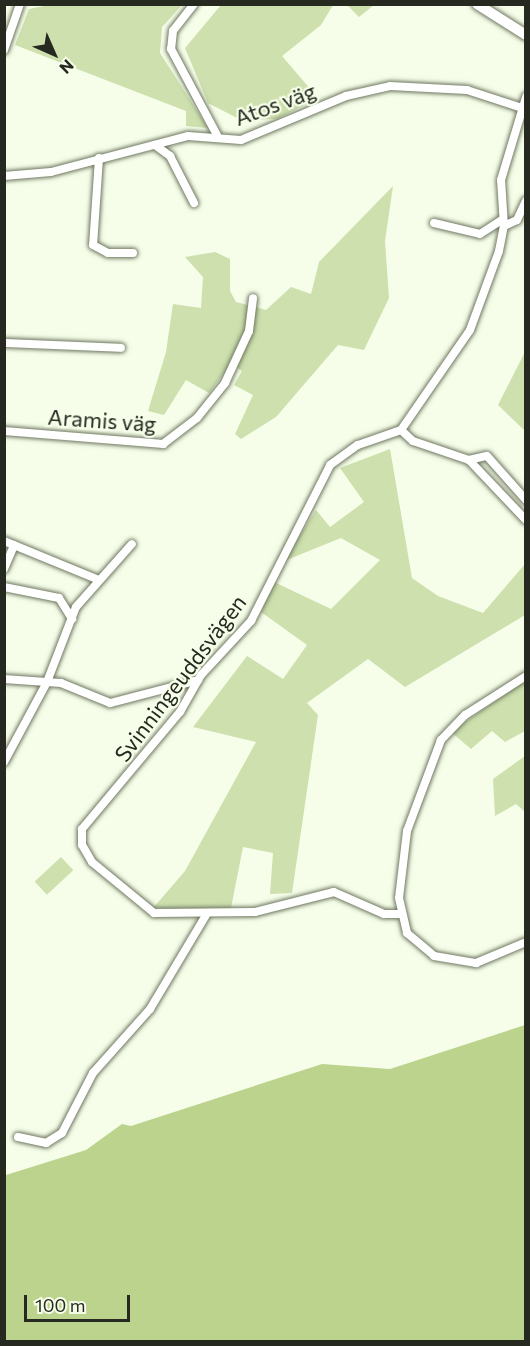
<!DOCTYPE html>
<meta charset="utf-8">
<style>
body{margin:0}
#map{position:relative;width:530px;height:1346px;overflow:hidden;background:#f6fee9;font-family:Commissioner,sans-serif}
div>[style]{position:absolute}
.green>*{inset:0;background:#cde0ad;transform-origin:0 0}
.water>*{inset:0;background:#bbd38d}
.roads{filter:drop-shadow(0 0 2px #6f7861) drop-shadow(0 0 2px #6f7861)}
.minor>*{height:8px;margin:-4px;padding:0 4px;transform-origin:4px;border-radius:4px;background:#fff}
.tertiary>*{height:10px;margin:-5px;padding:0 5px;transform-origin:5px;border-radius:5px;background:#fff}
span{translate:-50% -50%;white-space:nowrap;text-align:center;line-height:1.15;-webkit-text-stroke:4.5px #f6fee9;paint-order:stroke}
.street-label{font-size:22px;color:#25291f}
.frame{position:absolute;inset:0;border:6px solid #25291f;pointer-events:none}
.north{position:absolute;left:24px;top:24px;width:60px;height:60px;-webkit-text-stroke:4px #f6fee9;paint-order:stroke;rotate:135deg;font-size:16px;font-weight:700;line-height:24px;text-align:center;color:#25291f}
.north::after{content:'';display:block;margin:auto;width:21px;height:27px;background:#25291f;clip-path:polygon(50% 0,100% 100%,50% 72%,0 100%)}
.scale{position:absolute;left:24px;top:1295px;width:106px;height:27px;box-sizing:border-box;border:3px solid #25291f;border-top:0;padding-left:8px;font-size:18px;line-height:21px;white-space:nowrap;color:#25291f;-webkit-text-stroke:4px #f6fee9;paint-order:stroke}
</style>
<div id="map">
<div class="green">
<i style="clip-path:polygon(49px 5px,182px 5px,162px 27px,160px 53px,208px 128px,186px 126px,186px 111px,15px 45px,29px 9px)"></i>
<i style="clip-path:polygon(221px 5px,333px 5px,321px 25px,282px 56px,318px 98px,277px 119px,241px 120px,208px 103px,185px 48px)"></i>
<i style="clip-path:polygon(347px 5px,374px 5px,359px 17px)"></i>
<i style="clip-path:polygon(393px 186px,385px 241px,389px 298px,364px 350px,338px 345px,276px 417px,241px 439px,235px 434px,253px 395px,234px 385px,242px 371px,231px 364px,209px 393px,186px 380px,164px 415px,148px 411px,166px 352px,173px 304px,201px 308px,203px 277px,185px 257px,215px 252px,230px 259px,230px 291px,236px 302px,266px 310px,291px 287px,311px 294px,319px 262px)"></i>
<i style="clip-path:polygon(525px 352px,525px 431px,498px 405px)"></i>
<i style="clip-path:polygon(390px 449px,412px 578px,438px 596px,483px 613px,525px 564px,525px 615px,405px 687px,368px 659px,307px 703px,318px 715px,292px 893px,270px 894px,273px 853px,243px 847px,231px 908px,186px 913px,154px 907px,185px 871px,256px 742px,193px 727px,247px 656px,283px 679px,307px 645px,261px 612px,274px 582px,331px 609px,380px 560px,341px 538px,284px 561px,316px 510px,330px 527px,364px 502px,340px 468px)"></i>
<i style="clip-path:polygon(524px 681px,525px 731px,505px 742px,492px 731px,471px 749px,451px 732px)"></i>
<i style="clip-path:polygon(525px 756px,525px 812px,516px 804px,495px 816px,493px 779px)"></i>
<i style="left:61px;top:857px;width:18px;height:36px;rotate:47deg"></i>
</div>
<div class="water">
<i style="clip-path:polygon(525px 1025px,525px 1341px,5px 1341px,6px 1175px,86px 1150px,122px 1124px,131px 1126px,322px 1064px,390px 1069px)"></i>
</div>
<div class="roads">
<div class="minor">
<i style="left:194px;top:4px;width:34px;rotate:128deg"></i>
<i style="left:173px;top:31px;width:18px;rotate:96deg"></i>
<i style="left:171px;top:49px;width:100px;rotate:61.9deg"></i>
<i style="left:4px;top:50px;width:49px;rotate:-70.8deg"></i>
<i style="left:155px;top:145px;width:19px;rotate:36deg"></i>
<i style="left:170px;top:156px;width:53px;rotate:62.9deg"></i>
<i style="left:99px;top:158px;width:87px;rotate:93.9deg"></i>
<i style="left:93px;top:245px;width:17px;rotate:28deg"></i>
<i style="left:108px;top:253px;width:25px"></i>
<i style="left:4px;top:176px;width:47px;rotate:-4.9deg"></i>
<i style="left:51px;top:172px;width:142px;rotate:-14.7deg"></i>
<i style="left:188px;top:136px;width:53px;rotate:4.3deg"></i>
<i style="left:241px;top:140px;width:114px;rotate:-22.7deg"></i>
<i style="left:346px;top:96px;width:45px;rotate:-12.8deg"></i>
<i style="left:390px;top:86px;width:77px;rotate:3deg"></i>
<i style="left:467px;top:90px;width:58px;rotate:18.1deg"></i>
<i style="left:434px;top:223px;width:47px;rotate:13.4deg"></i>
<i style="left:480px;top:234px;width:27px;rotate:-33deg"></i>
<i style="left:504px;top:226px;width:14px;rotate:-25deg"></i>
<i style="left:517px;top:220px;width:21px;rotate:-65deg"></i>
<i style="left:4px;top:343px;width:117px;rotate:2.4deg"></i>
<i style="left:401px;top:430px;width:16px;rotate:43deg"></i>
<i style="left:413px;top:441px;width:59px;rotate:18.7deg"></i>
<i style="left:469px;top:460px;width:83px;rotate:46.5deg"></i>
<i style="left:4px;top:431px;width:160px;rotate:4.7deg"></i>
<i style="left:163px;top:444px;width:43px;rotate:-37.4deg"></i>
<i style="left:197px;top:418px;width:45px;rotate:-51.3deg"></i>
<i style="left:225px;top:383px;width:57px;rotate:-65.2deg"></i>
<i style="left:249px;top:331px;width:33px;rotate:-83deg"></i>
<i style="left:469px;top:460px;width:18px;rotate:-13deg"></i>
<i style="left:487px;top:456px;width:59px;rotate:48.4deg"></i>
<i style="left:4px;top:541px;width:103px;rotate:22.3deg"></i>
<i style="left:4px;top:569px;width:26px;rotate:-67deg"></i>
<i style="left:4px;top:587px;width:56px;rotate:11.3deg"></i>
<i style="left:59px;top:598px;width:25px;rotate:58deg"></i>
<i style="left:526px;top:676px;width:72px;rotate:147.4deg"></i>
<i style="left:465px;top:715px;width:35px;rotate:134deg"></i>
<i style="left:441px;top:740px;width:97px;rotate:110.5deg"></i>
<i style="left:407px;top:831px;width:67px;rotate:96.8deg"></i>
<i style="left:399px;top:898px;width:36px;rotate:77deg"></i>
<i style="left:407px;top:933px;width:35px;rotate:40deg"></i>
<i style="left:434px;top:956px;width:43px;rotate:9.5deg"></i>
<i style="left:476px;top:963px;width:54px;rotate:-22.8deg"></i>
<i style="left:4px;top:679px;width:57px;rotate:4deg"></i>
<i style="left:61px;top:683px;width:53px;rotate:22.2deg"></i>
<i style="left:110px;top:703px;width:91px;rotate:-14.6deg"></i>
<i style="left:4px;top:762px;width:91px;rotate:-61.7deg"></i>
<i style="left:47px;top:682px;width:80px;rotate:-68.9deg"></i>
<i style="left:76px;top:607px;width:84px;rotate:-48.4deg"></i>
<i style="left:401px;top:914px;width:17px;rotate:180deg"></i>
<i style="left:384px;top:914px;width:55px;rotate:-156.3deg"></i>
<i style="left:334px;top:892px;width:81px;rotate:165.8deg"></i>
<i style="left:255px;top:912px;width:101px;rotate:179.4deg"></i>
<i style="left:154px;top:913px;width:80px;rotate:-140.6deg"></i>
<i style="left:92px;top:862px;width:20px;rotate:-120deg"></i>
<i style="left:82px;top:845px;width:16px;rotate:-90deg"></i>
<i style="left:82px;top:829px;width:153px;rotate:-50.1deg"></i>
<i style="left:180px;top:712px;width:43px;rotate:-60.4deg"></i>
<i style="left:201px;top:675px;width:74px;rotate:-47.2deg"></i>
<i style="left:251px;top:621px;width:175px;rotate:-63.1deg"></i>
<i style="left:330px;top:465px;width:34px;rotate:-36deg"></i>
<i style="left:358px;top:445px;width:46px;rotate:-19.2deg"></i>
<i style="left:401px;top:430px;width:121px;rotate:-55.4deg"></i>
<i style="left:470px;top:330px;width:84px;rotate:-69.8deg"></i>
<i style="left:499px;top:251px;width:25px;rotate:-79deg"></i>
<i style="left:504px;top:226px;width:46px;rotate:-93.7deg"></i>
<i style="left:501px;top:180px;width:87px;rotate:-73.2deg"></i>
<i style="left:18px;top:1137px;width:29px;rotate:12deg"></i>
<i style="left:46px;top:1143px;width:19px;rotate:-32deg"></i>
<i style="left:62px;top:1133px;width:68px;rotate:-62.7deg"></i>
<i style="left:93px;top:1073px;width:86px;rotate:-48.3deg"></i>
<i style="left:150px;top:1009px;width:109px;rotate:-59.2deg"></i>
</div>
<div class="tertiary">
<i style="left:477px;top:4px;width:58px;rotate:32.3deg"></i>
</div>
</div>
<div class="street-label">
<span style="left:275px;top:104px;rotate:-20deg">Atos väg</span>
<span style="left:102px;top:420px;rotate:4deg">Aramis väg</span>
<span style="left:180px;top:678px;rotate:-53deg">Svinningeuddsvägen</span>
</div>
<div class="frame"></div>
<div class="north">N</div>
<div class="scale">100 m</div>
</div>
